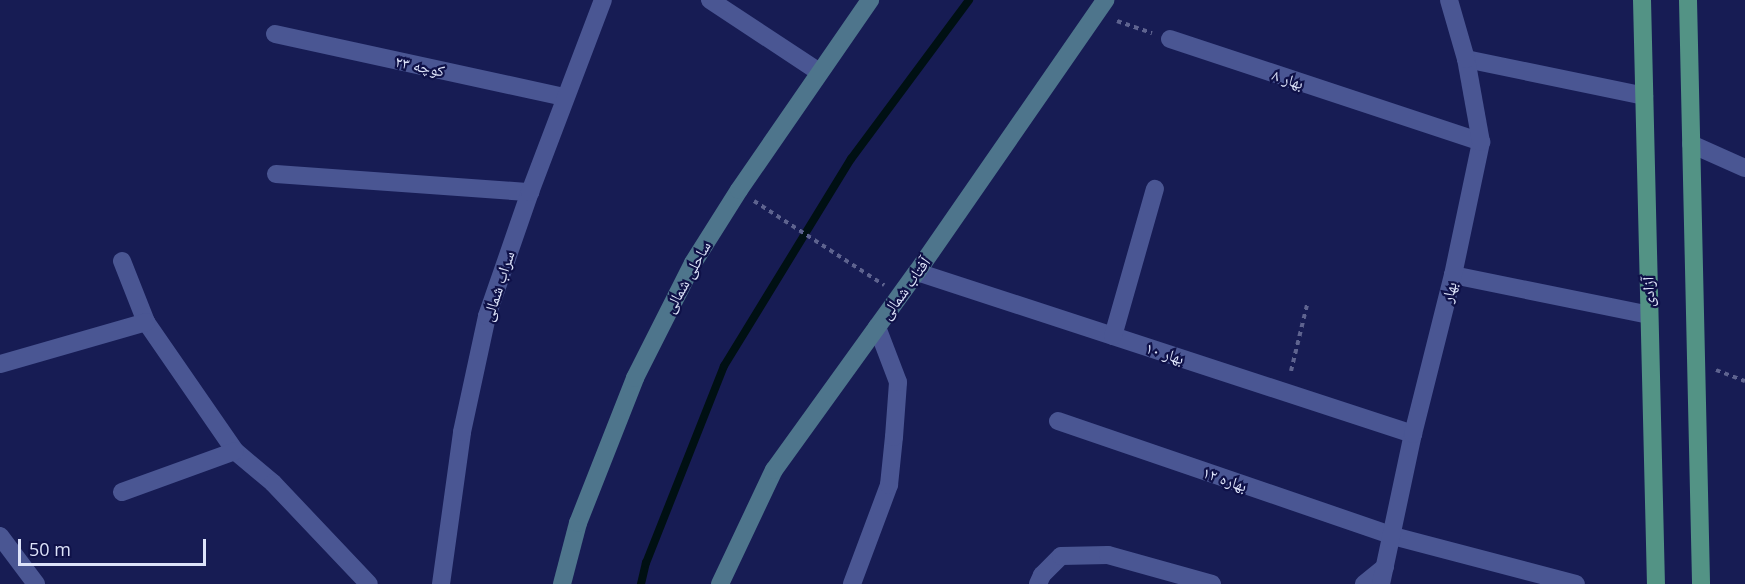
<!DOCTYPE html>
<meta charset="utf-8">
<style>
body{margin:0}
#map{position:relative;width:1745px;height:584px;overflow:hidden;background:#171c54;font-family:"Open Sans","Noto Naskh Arabic",sans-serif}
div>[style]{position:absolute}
.stream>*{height:8px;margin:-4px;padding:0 4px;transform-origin:4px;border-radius:4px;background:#001013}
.path>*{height:4px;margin-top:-2px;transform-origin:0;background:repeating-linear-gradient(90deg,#5e638f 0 4.5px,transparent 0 9px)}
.street>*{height:18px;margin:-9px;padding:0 9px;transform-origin:9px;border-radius:9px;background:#4a5693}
.secondary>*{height:18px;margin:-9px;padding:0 9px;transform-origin:9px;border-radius:9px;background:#4e758c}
.primary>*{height:18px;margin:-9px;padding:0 9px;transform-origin:9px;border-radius:9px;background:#539385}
span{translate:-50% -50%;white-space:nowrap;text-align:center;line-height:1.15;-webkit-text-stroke:4.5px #0f1148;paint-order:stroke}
.street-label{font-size:16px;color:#dde3f9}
.scale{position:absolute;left:18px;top:539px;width:188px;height:27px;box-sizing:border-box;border:3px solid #dde3f9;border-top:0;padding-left:8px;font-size:18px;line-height:21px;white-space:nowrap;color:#dde3f9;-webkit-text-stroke:4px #0f1148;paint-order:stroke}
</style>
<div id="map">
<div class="stream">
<i style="left:641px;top:584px;width:22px;rotate:-77deg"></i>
<i style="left:646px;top:563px;width:212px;rotate:-68.4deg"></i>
<i style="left:724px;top:366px;width:243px;rotate:-58.5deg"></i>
<i style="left:851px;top:159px;width:198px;rotate:-53.4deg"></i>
</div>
<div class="path">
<i style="left:1117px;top:21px;width:37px;rotate:19deg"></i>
<i style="left:754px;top:201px;width:155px;rotate:32.9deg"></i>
<i style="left:1716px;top:370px;width:31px;rotate:21deg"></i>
<i style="left:1291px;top:371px;width:68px;rotate:-76.4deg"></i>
</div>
<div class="street">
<i style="left:710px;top:0;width:131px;rotate:33.4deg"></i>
<i style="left:275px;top:34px;width:297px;rotate:12.3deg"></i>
<i style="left:1170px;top:39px;width:328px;rotate:18.3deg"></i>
<i style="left:1466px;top:59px;width:182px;rotate:11.7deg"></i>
<i style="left:1691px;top:144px;width:59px;rotate:24deg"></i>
<i style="left:276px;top:174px;width:255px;rotate:4.1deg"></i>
<i style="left:122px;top:261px;width:66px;rotate:68.5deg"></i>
<i style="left:146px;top:322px;width:157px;rotate:55.4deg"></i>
<i style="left:235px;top:451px;width:50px;rotate:40.1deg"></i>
<i style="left:273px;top:483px;width:139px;rotate:46.5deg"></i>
<i style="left:917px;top:272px;width:522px;rotate:18.09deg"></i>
<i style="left:1453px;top:275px;width:200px;rotate:11.5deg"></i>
<i style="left:1113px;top:336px;width:153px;rotate:-74.1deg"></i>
<i style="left:0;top:364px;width:152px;rotate:-16deg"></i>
<i style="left:1058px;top:421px;width:354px;rotate:18.9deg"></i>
<i style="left:1393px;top:536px;width:189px;rotate:14.7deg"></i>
<i style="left:122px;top:492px;width:120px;rotate:-19.9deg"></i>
<i style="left:0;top:536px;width:60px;rotate:53.1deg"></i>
<i style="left:441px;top:584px;width:153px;rotate:-82.1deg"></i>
<i style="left:462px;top:432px;width:119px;rotate:-77.8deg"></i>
<i style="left:487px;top:316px;width:131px;rotate:-70.9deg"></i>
<i style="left:530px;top:192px;width:205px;rotate:-69.2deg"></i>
<i style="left:852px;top:584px;width:106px;rotate:-69.5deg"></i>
<i style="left:889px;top:485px;width:48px;rotate:-84.1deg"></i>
<i style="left:894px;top:437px;width:55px;rotate:-85.8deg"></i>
<i style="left:898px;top:382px;width:59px;rotate:-110.9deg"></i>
<i style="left:1038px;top:584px;width:10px;rotate:-66deg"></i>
<i style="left:1042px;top:575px;width:27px;rotate:-45deg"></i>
<i style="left:1061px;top:556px;width:47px;rotate:-1.2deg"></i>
<i style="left:1108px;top:555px;width:108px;rotate:15.6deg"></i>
<i style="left:1364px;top:584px;width:27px;rotate:-39deg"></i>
<i style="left:1381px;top:584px;width:153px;rotate:-78deg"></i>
<i style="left:1413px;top:434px;width:164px;rotate:-75.9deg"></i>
<i style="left:1453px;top:275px;width:136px;rotate:-78.1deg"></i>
<i style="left:1481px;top:142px;width:84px;rotate:-100.2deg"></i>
<i style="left:1466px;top:59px;width:61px;rotate:-106.1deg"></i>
</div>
<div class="secondary">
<i style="left:562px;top:584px;width:63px;rotate:-75.3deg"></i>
<i style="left:578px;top:523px;width:156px;rotate:-68.5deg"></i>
<i style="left:635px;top:378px;width:129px;rotate:-63.2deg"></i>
<i style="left:693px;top:263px;width:86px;rotate:-57.8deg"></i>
<i style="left:739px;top:190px;width:231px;rotate:-55.4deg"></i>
<i style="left:720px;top:584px;width:126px;rotate:-64.7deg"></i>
<i style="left:774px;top:470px;width:244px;rotate:-54.2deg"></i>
<i style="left:917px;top:272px;width:331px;rotate:-55.3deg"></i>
</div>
<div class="primary">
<i style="left:1642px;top:0;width:584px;rotate:88.63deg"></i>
<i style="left:1688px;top:0;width:584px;rotate:88.72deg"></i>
</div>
<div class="street-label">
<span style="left:420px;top:66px;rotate:12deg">کوچه ۲۳</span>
<span style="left:1288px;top:79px;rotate:18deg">بهار ۸</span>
<span style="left:687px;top:277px;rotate:-61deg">ساحلی شمالی</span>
<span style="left:498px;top:286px;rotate:-72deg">سراب شمالی</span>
<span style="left:905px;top:288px;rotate:-54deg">آفتاب شمالی</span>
<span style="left:1449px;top:292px;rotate:-76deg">بهار</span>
<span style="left:1648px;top:292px;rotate:-91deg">آزادی</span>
<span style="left:1165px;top:353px;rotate:18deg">بهار ۱۰</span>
<span style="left:1225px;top:479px;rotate:19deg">بهاره ۱۲</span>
</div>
<div class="scale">50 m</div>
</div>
